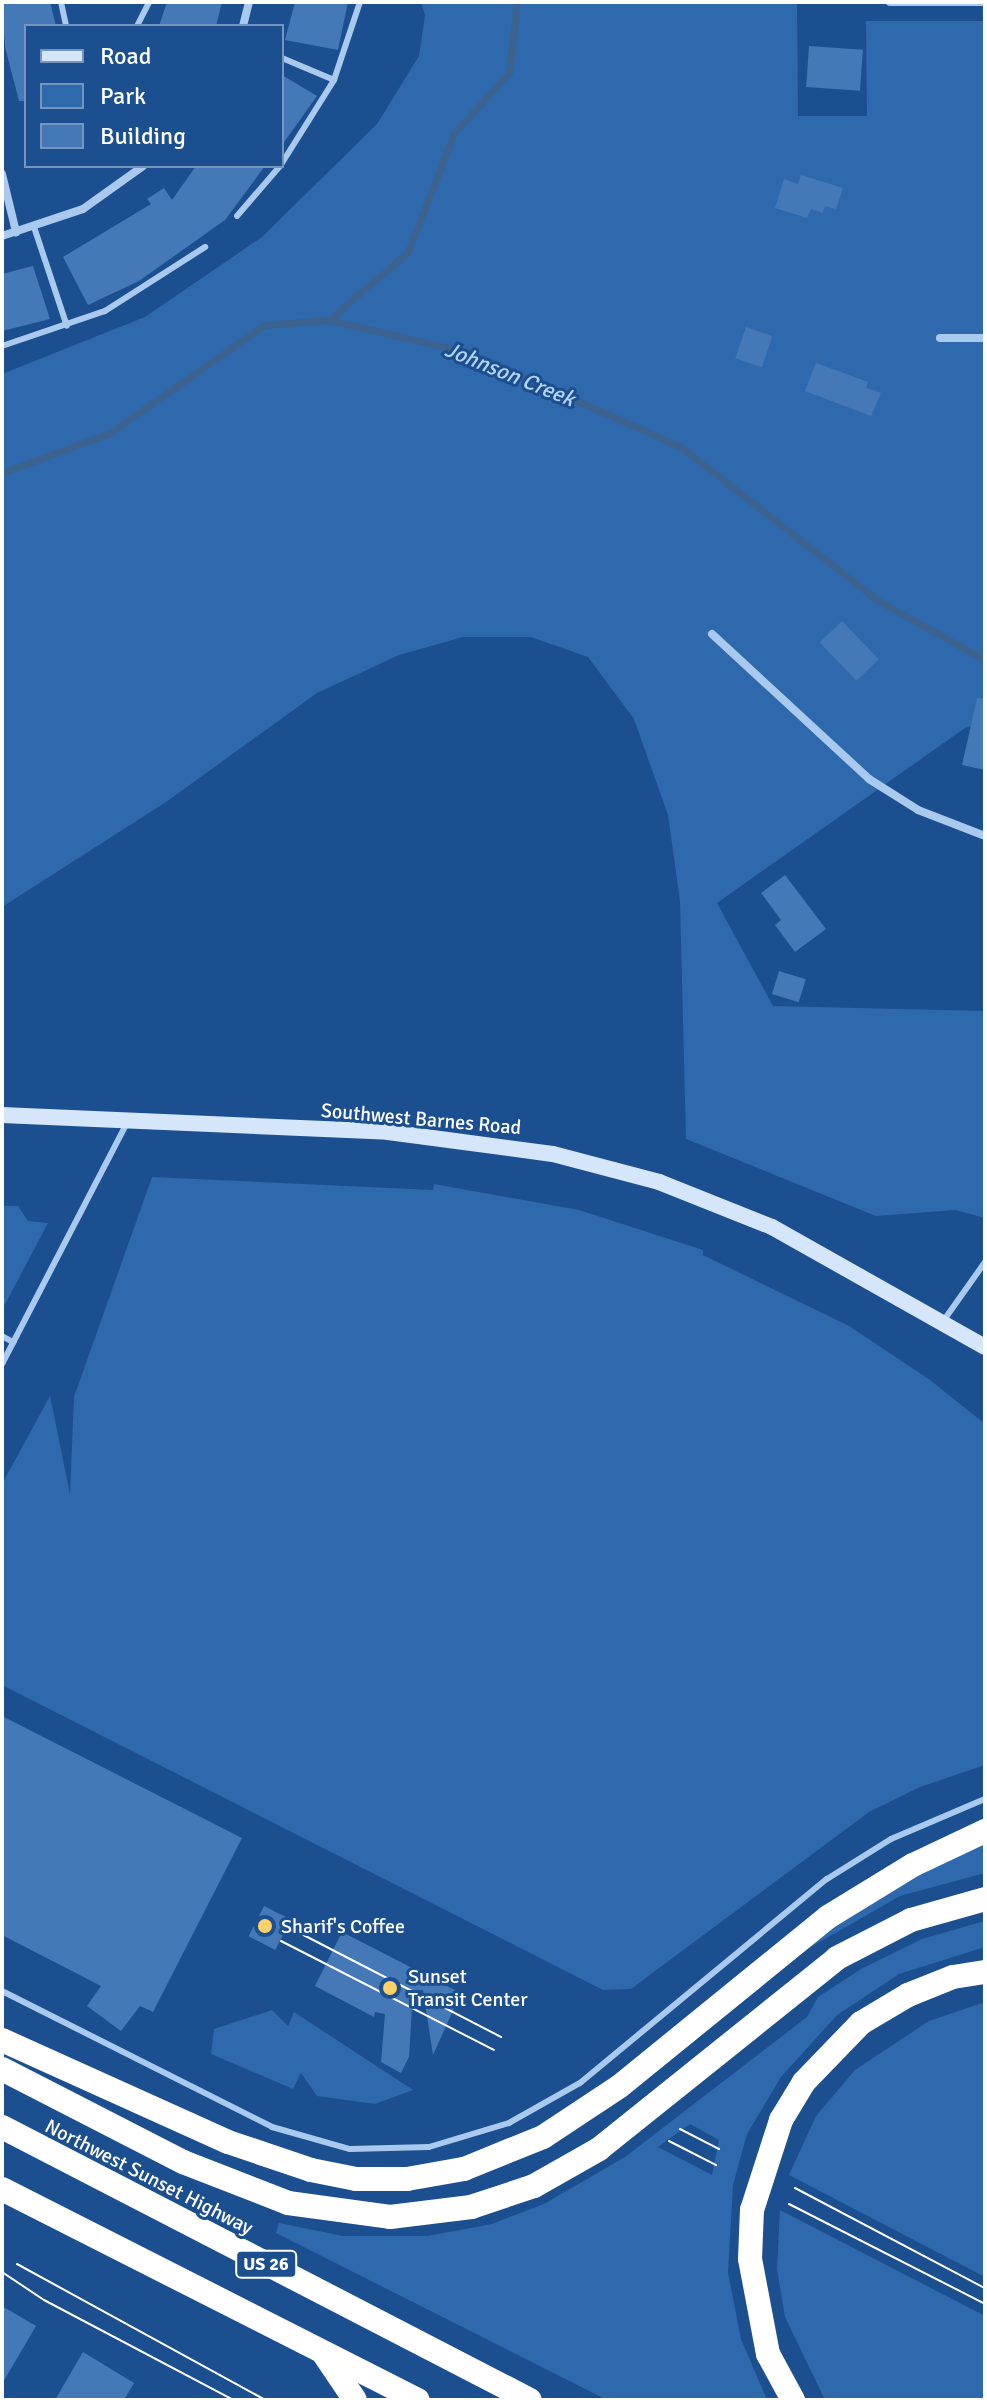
<!DOCTYPE html>
<style>
body{margin:0}
#map{position:relative;width:987px;height:2402px;overflow:hidden;background:#1b4f8f;font-family:Signika,sans-serif}
div>[style]{position:absolute}
.green>*{inset:0;background:#2e69ad}
.stream>*{height:7px;margin:-3.5px;padding:0 3.5px;transform-origin:3.5px;border-radius:3.5px;background:#3c6290}
.building>*{inset:0;background:#4478b7;transform-origin:0 0}
.service>*{height:6px;margin:-3px;padding:0 3px;transform-origin:3px;border-radius:3px;background:#a9c9ee}
.minor>*{height:8px;margin:-4px;padding:0 4px;transform-origin:4px;border-radius:4px;background:#a9c9ee}
.secondary>*{height:16px;margin:-8px;padding:0 8px;transform-origin:8px;border-radius:8px;background:#d6e6fa}
.motorway>*{height:24px;margin:-12px;padding:0 12px;transform-origin:12px;border-radius:12px;background:#fff}
.tram>*{height:2px;margin:-1px;padding:0 1px;transform-origin:1px;border-radius:1px;background:#fff}
.dots>*{width:22px;height:22px;translate:-50% -50%;box-sizing:border-box;border:4px solid #1b4f8f;border-radius:50%}
span{translate:-50% -50%;white-space:nowrap;text-align:center;line-height:1.15;-webkit-text-stroke:6px #1b4f8f;paint-order:stroke}
.shield-label span{padding:2px 6px;background:#1b4f8f;border:2px solid;border-radius:6px;-webkit-text-stroke-width:0}
.shield-label{font-size:18px;color:#fff;font-weight:700}
.street-label{font-size:20px;color:#fff}
.poi-label{font-size:20px;color:#fff}
.left{translate:0 -50%;text-align:left}
.water-label{font-size:22px;color:#b5d3f5;font-style:italic}
.frame{position:absolute;inset:0;border:4px solid #fff;pointer-events:none}
.legend{position:absolute;left:24px;top:24px;width:260px;height:144px;box-sizing:border-box;background:#1b4f8f;border:2px solid #7695bc;margin:0;padding:10px 14px;list-style:none;font-size:24px;color:#fff}
.legend li{display:flex;align-items:center;gap:16px;height:40px}
.legend b{width:40px;border:2px solid #7695bc}
</style>
<div id="map">
<div class="green">
<i style="clip-path:polygon(421px 2px,797px 2px,798px 116px,867px 116px,866px 21px,985px 21px,985px 721px,965px 728px,717px 903px,773px 1006px,985px 1011px,985px 1218px,956px 1210px,876px 1216px,686px 1139px,680px 901px,668px 815px,634px 719px,588px 657px,531px 637px,463px 637px,399px 655px,317px 693px,166px 802px,2px 907px,2px 374px,145px 317px,262px 237px,377px 124px,419px 56px,425px 15px)"></i>
<i style="clip-path:polygon(152px 1177px,433px 1190px,434px 1184px,579px 1210px,703px 1250px,703px 1255px,849px 1326px,930px 1380px,985px 1424px,985px 1765px,920px 1787px,869px 1812px,631px 1989px,603px 1990px,2px 1685px,2px 1484px,50px 1396px,70px 1494px,74px 1397px)"></i>
<i style="clip-path:polygon(2px 1206px,18px 1206px,28px 1221px,48px 1223px,2px 1310px)"></i>
<i style="clip-path:polygon(985px 1841px,985px 1873px,900px 1896px,795px 1956px,866px 1901px)"></i>
<i style="clip-path:polygon(evenodd,985px 1921px,985px 1947px,899px 1974px,837px 2015px,781px 2077px,747px 2134px,733px 2185px,728px 2273px,741px 2339px,767px 2400px,607px 2400px,276px 2233px,279px 2223px,343px 2236px,428px 2236px,492px 2224px,544px 2204px,625px 2157px,807px 2017px,818px 1997px,861px 1969px,922px 1939px,985px 1921px,690px 2124px,719px 2140px,712px 2175px,658px 2147px,690px 2124px)"></i>
<i style="clip-path:polygon(985px 2002px,985px 2277px,789px 2175px,816px 2116px,855px 2070px,929px 2021px)"></i>
<i style="clip-path:polygon(272px 2010px,288px 2026px,294px 2012px,413px 2090px,375px 2104px,317px 2096px,301px 2073px,293px 2089px,211px 2054px,214px 2029px)"></i>
<i style="clip-path:polygon(780px 2210px,985px 2316px,985px 2400px,825px 2400px,785px 2317px,777px 2269px)"></i>
</div>
<div class="stream">
<i style="left:329px;top:320px;width:104px;rotate:-40.7deg"></i>
<i style="left:408px;top:252px;width:128px;rotate:-68.9deg"></i>
<i style="left:454px;top:133px;width:81px;rotate:-47.5deg"></i>
<i style="left:509px;top:73px;width:71px;rotate:-83.6deg"></i>
<i style="left:2px;top:473px;width:115px;rotate:-20.3deg"></i>
<i style="left:110px;top:433px;width:188px;rotate:-35deg"></i>
<i style="left:264px;top:325px;width:65px;rotate:-4.4deg"></i>
<i style="left:329px;top:320px;width:142px;rotate:13.1deg"></i>
<i style="left:467px;top:352px;width:234px;rotate:23.9deg"></i>
<i style="left:681px;top:447px;width:251px;rotate:37.9deg"></i>
<i style="left:879px;top:601px;width:121px;rotate:29.1deg"></i>
</div>
<div class="building">
<i style="clip-path:polygon(2px 2px,50px 2px,56px 26px,26px 26px,26px 101px,19px 101px,5px 47px)"></i>
<i style="clip-path:polygon(167px 2px,222px 2px,216px 26px,159px 26px)"></i>
<i style="clip-path:polygon(295px 2px,348px 2px,338px 50px,285px 40px)"></i>
<i style="left:809px;top:46px;width:54px;height:41px;rotate:4deg"></i>
<i style="clip-path:polygon(282px 75px,317px 96px,282px 145px)"></i>
<i style="clip-path:polygon(196px 166px,265px 166px,225px 220px,139px 281px,88px 305px,63px 257px,151px 204px,147px 199px,164px 188px,172px 200px)"></i>
<i style="clip-path:polygon(801px 175px,843px 188px,836px 209px,825px 206px,823px 213px,811px 209px,807px 218px,775px 208px,784px 179px,798px 184px)"></i>
<i style="clip-path:polygon(33px 266px,50px 319px,2px 331px,2px 274px)"></i>
<i style="left:746px;top:327px;width:28px;height:33px;rotate:19deg"></i>
<i style="clip-path:polygon(816px 363px,868px 382px,866px 388px,881px 393px,871px 416px,805px 391px)"></i>
<i style="left:842px;top:621px;width:53px;height:31px;rotate:46deg"></i>
<i style="clip-path:polygon(977px 698px,985px 699px,985px 770px,962px 765px)"></i>
<i style="clip-path:polygon(785px 875px,826px 929px,795px 952px,775px 925px,781px 920px,761px 893px)"></i>
<i style="left:779px;top:971px;width:28px;height:24px;rotate:17deg"></i>
<i style="clip-path:polygon(2px 1716px,242px 1838px,153px 2012px,140px 2006px,121px 2031px,87px 2006px,101px 1986px,2px 1935px)"></i>
<i style="left:264px;top:1906px;width:30px;height:34px;rotate:27deg"></i>
<i style="clip-path:polygon(342px 1932px,461px 1993px,433px 2055px,423px 1990px,413px 1991px,409px 2057px,401px 2073px,381px 2062px,385px 2014px,375px 2012px,374px 2017px,315px 1986px)"></i>
<i style="clip-path:polygon(2px 2306px,36px 2326px,2px 2384px)"></i>
<i style="clip-path:polygon(83px 2352px,134px 2383px,124px 2400px,55px 2400px)"></i>
</div>
<div class="service">
<i style="left:61px;top:2px;width:25px;rotate:78deg"></i>
<i style="left:137px;top:26px;width:27px;rotate:-63deg"></i>
<i style="left:282px;top:58px;width:56px;rotate:22.9deg"></i>
<i style="left:282px;top:163px;width:98px;rotate:-57.9deg"></i>
<i style="left:334px;top:80px;width:82px;rotate:-71.6deg"></i>
<i style="left:237px;top:216px;width:66px;rotate:-49.3deg"></i>
<i style="left:34px;top:227px;width:104px;rotate:71.6deg"></i>
<i style="left:2px;top:346px;width:109px;rotate:-18.8deg"></i>
<i style="left:105px;top:311px;width:119px;rotate:-32.6deg"></i>
<i style="left:944px;top:1320px;width:71px;rotate:-54.7deg"></i>
<i style="left:2px;top:1336px;width:13px;rotate:29deg"></i>
<i style="left:2px;top:1364px;width:271px;rotate:-62.6deg"></i>
<i style="left:2px;top:1991px;width:302px;rotate:26.7deg"></i>
<i style="left:272px;top:2127px;width:81px;rotate:15.8deg"></i>
<i style="left:350px;top:2149px;width:79px;rotate:-1.5deg"></i>
<i style="left:429px;top:2147px;width:84px;rotate:-16.7deg"></i>
<i style="left:509px;top:2123px;width:81px;rotate:-29.4deg"></i>
<i style="left:580px;top:2083px;width:320px;rotate:-39.6deg"></i>
<i style="left:827px;top:1879px;width:75px;rotate:-32deg"></i>
<i style="left:891px;top:1839px;width:102px;rotate:-23.1deg"></i>
</div>
<div class="minor">
<i style="left:890px;top:2px;width:95px"></i>
<i style="left:243px;top:26px;width:25px;rotate:-76deg"></i>
<i style="left:2px;top:174px;width:60px;rotate:76.4deg"></i>
<i style="left:2px;top:236px;width:85px;rotate:-18.4deg"></i>
<i style="left:83px;top:209px;width:74px;rotate:-35.6deg"></i>
<i style="left:940px;top:338px;width:45px"></i>
<i style="left:712px;top:634px;width:214px;rotate:42.7deg"></i>
<i style="left:869px;top:779px;width:58px;rotate:32.3deg"></i>
<i style="left:918px;top:810px;width:72px;rotate:21.2deg"></i>
</div>
<div class="secondary">
<i style="left:2px;top:1115px;width:386px;rotate:2.5deg"></i>
<i style="left:388px;top:1132px;width:166px;rotate:7.6deg"></i>
<i style="left:553px;top:1154px;width:110px;rotate:14.8deg"></i>
<i style="left:659px;top:1182px;width:122px;rotate:21.7deg"></i>
<i style="left:772px;top:1227px;width:244px;rotate:29.4deg"></i>
</div>
<div class="motorway">
<i style="left:2px;top:2040px;width:248px;rotate:24.3deg"></i>
<i style="left:228px;top:2142px;width:88px;rotate:18.6deg"></i>
<i style="left:311px;top:2170px;width:46px;rotate:11.3deg"></i>
<i style="left:356px;top:2179px;width:51px"></i>
<i style="left:407px;top:2179px;width:58px;rotate:-10deg"></i>
<i style="left:464px;top:2169px;width:85px;rotate:-22.1deg"></i>
<i style="left:543px;top:2137px;width:92px;rotate:-33.5deg"></i>
<i style="left:620px;top:2086px;width:268px;rotate:-39.1deg"></i>
<i style="left:828px;top:1917px;width:100px;rotate:-31.5deg"></i>
<i style="left:913px;top:1865px;width:80px;rotate:-25.3deg"></i>
<i style="left:2px;top:2069px;width:203px;rotate:27.2deg"></i>
<i style="left:183px;top:2162px;width:113px;rotate:21.3deg"></i>
<i style="left:288px;top:2203px;width:103px;rotate:7.8deg"></i>
<i style="left:390px;top:2217px;width:82px;rotate:-7deg"></i>
<i style="left:471px;top:2207px;width:66px;rotate:-18.4deg"></i>
<i style="left:534px;top:2186px;width:75px;rotate:-29.6deg"></i>
<i style="left:599px;top:2149px;width:305px;rotate:-38.7deg"></i>
<i style="left:837px;top:1958px;width:83px;rotate:-27.2deg"></i>
<i style="left:911px;top:1920px;width:77px;rotate:-15.8deg"></i>
<i style="left:2px;top:2127px;width:594px;rotate:27.34deg"></i>
<i style="left:2px;top:2189px;width:466px;rotate:26.9deg"></i>
<i style="left:324px;top:2354px;width:55px;rotate:56deg"></i>
<i style="left:793px;top:2400px;width:52px;rotate:-118.5deg"></i>
<i style="left:768px;top:2354px;width:97px;rotate:-100.7deg"></i>
<i style="left:750px;top:2259px;width:49px;rotate:-87.7deg"></i>
<i style="left:752px;top:2210px;width:95px;rotate:-72.1deg"></i>
<i style="left:781px;top:2120px;width:44px;rotate:-58.8deg"></i>
<i style="left:804px;top:2082px;width:82px;rotate:-46deg"></i>
<i style="left:861px;top:2023px;width:55px;rotate:-30.8deg"></i>
<i style="left:908px;top:1995px;width:48px;rotate:-21.8deg"></i>
<i style="left:953px;top:1977px;width:32px;rotate:-9deg"></i>
</div>
<div class="tram">
<i style="left:288px;top:1927px;width:240px;rotate:27.3deg"></i>
<i style="left:281px;top:1941px;width:239px;rotate:27.1deg"></i>
<i style="left:680px;top:2129px;width:44px;rotate:27.1deg"></i>
<i style="left:669px;top:2141px;width:53px;rotate:27.1deg"></i>
<i style="left:795px;top:2188px;width:215px;rotate:27.8deg"></i>
<i style="left:789px;top:2204px;width:220px;rotate:27deg"></i>
<i style="left:17px;top:2264px;width:283px;rotate:28.7deg"></i>
<i style="left:2px;top:2272px;width:50px;rotate:33.7deg"></i>
<i style="left:44px;top:2300px;width:215px;rotate:27.8deg"></i>
</div>
<div class="dots">
<i style="left:265px;top:1926px;background:#ffd166"></i>
<i style="left:390px;top:1988px;background:#ffd166"></i>
</div>
<div class="shield-label">
<span style="left:266px;top:2264px">US 26</span>
</div>
<div class="street-label">
<span style="left:421px;top:1119px;rotate:5deg">Southwest Barnes Road</span>
<span style="left:149px;top:2177px;rotate:27deg">Northwest Sunset Highway</span>
</div>
<div class="poi-label">
<span class="left" style="left:281px;top:1926px">Sharif's Coffee</span>
<span class="left" style="left:408px;top:1988px">Sunset<br>Transit Center</span>
</div>
<div class="water-label">
<span style="left:510px;top:374px;rotate:22deg">Johnson Creek</span>
</div>
<div class="frame"></div>
<ul class="legend">
<li><b style="height:10px;background:#d6e6fa"></b>Road</li>
<li><b style="height:22px;background:#2e69ad"></b>Park</li>
<li><b style="height:22px;background:#4478b7"></b>Building</li>
</ul>
</div>
